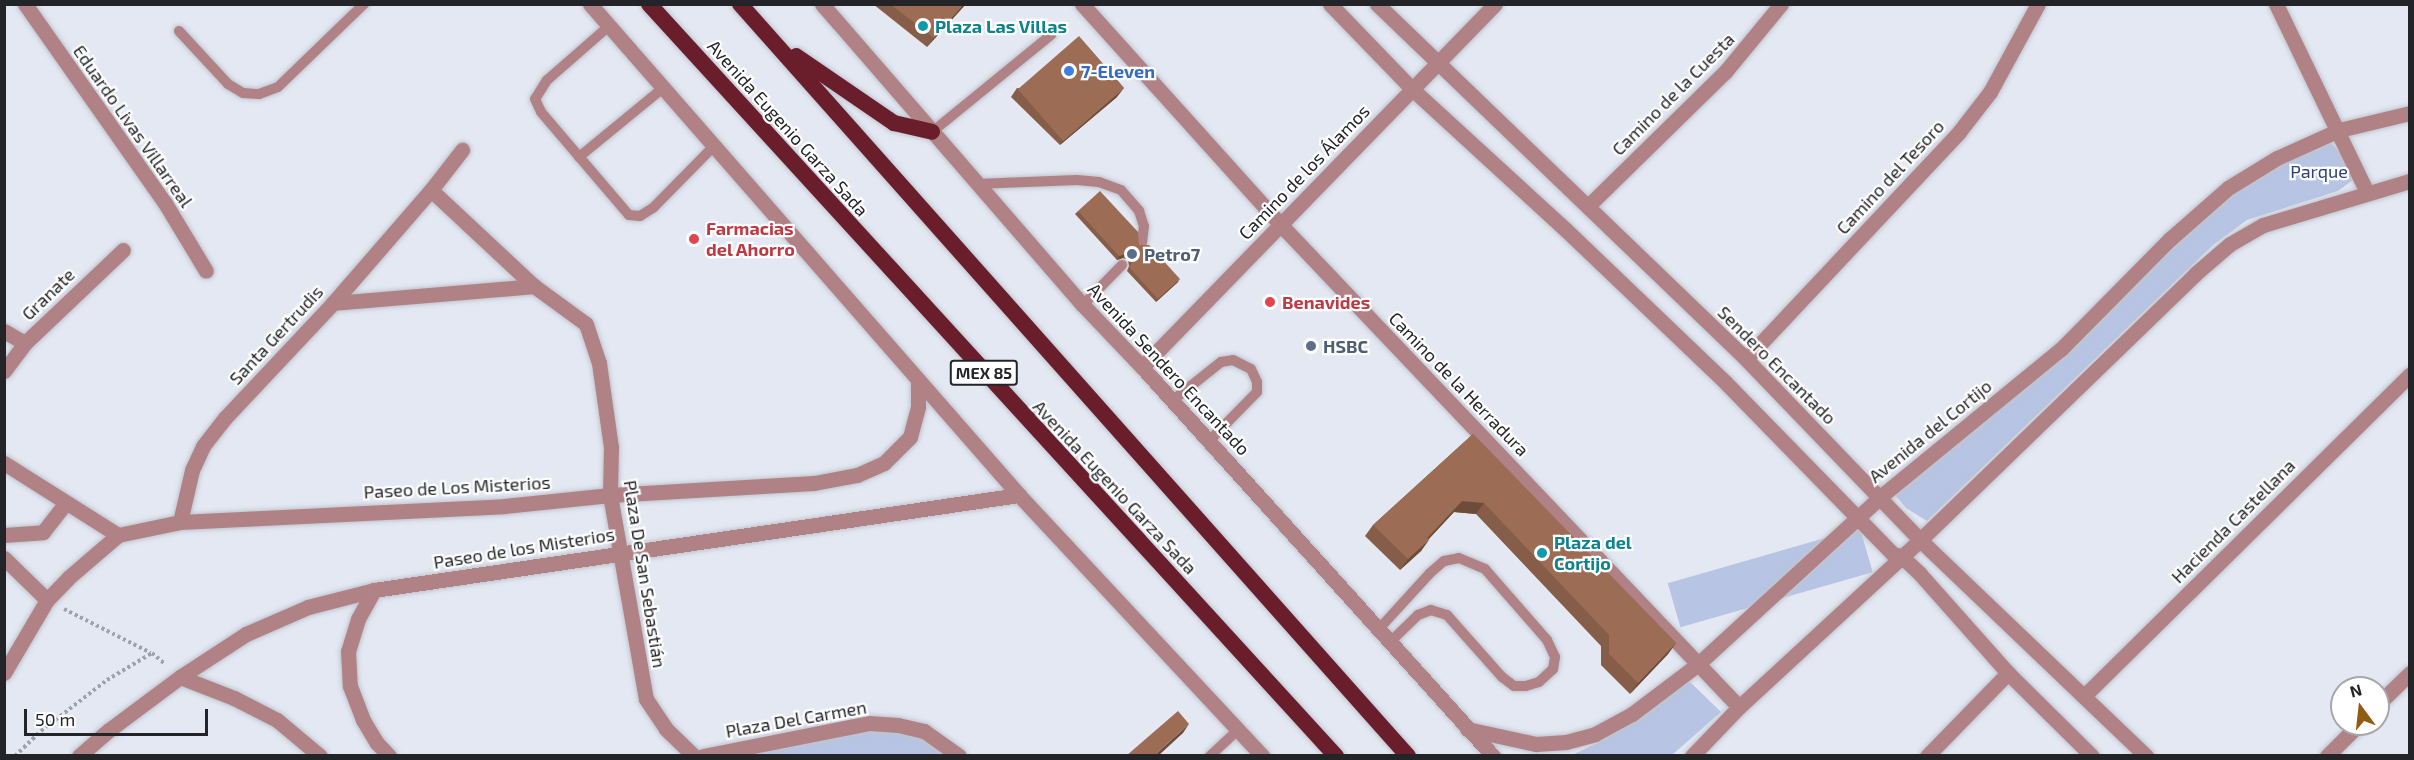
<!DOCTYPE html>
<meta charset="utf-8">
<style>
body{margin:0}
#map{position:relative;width:2414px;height:760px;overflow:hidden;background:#e3e8f3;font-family:"Exo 2",sans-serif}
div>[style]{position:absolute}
.green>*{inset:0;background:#b7c4e3;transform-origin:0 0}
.path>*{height:4px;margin-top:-2px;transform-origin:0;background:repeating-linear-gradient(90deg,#9fa2ab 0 3px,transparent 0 6px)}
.roads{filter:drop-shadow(0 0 2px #c0c5ce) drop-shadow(0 0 2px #c0c5ce)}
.service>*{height:10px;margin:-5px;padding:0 5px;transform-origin:5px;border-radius:5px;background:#b18285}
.minor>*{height:15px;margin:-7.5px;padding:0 7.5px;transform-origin:7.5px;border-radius:7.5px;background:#b18285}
.tertiary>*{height:15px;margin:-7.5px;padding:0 7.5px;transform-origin:7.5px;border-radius:7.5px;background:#b18285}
.trunk>*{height:16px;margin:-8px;padding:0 8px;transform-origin:8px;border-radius:8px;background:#6a1e2b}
.wall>*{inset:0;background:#865d48}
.shaded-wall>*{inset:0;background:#6d4c3b}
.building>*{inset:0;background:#9c6c54;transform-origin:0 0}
.dots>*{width:16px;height:16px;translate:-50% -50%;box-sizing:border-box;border:3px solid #fff;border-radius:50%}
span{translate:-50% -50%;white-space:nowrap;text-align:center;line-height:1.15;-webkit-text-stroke:4.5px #fff;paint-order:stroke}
.shield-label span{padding:2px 4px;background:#fff;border:2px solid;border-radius:4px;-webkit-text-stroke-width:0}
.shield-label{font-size:16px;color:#232428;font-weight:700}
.culture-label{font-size:18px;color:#0d838f;font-weight:700}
.left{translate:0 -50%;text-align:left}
.shop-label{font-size:18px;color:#366cbe;font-weight:700}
.street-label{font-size:18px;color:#232428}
.park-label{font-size:18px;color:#2c417a}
.health-label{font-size:18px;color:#be3a42;font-weight:700}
.service-label{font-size:18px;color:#4e5e75;font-weight:700}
.frame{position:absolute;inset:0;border:6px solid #232428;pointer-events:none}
.north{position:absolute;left:2330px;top:676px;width:60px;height:60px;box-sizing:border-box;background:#fff;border:2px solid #a7a7a9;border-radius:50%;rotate:345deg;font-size:16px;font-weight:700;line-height:24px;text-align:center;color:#232428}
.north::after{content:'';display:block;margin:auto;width:21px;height:27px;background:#915b11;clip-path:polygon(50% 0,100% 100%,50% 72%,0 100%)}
.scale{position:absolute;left:24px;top:709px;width:184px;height:27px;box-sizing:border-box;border:3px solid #232428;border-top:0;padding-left:8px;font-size:18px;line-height:21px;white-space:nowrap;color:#232428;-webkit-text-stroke:4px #fff;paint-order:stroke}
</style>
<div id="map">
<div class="green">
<i style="clip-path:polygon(2330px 142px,2346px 159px,2353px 180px,2338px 191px,2247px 220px,2213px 245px,1927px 521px,1906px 508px,1895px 495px,2055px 362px,2176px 244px,2230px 197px,2265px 171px)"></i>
<i style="left:1860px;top:528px;width:46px;height:200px;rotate:74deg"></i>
<i style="clip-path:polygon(1689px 681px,1721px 712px,1672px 755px,1570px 756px,1597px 743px)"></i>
<i style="clip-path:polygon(898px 725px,959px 756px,703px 756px)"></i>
</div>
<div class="path">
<i style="left:64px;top:609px;width:97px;rotate:26.8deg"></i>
<i style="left:15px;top:756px;width:36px;rotate:-44deg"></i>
<i style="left:41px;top:731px;width:83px;rotate:-37.7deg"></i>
<i style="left:107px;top:680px;width:52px;rotate:-31deg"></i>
<i style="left:152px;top:653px;width:17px;rotate:40deg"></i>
</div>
<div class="roads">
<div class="service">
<i style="left:609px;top:26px;width:82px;rotate:138.9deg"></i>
<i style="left:547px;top:80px;width:22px;rotate:122deg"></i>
<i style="left:535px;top:99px;width:14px;rotate:65deg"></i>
<i style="left:541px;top:112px;width:135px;rotate:49.5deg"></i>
<i style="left:629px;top:215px;width:11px;rotate:5deg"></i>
<i style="left:640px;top:216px;width:15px;rotate:-32deg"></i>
<i style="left:653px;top:208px;width:87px;rotate:-45.5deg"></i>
<i style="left:179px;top:31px;width:72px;rotate:47.2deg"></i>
<i style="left:228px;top:84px;width:17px;rotate:31deg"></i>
<i style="left:243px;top:93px;width:16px;rotate:4deg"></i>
<i style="left:259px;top:94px;width:20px;rotate:-20deg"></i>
<i style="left:278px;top:87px;width:120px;rotate:-44deg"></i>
<i style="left:932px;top:132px;width:154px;rotate:-39.2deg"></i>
<i style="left:579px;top:157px;width:109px;rotate:-39.4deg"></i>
<i style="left:976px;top:184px;width:101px;rotate:-2.3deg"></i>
<i style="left:1077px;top:180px;width:22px;rotate:5deg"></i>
<i style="left:1099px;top:182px;width:23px;rotate:20deg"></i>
<i style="left:1121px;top:190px;width:28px;rotate:49deg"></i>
<i style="left:1139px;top:211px;width:16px;rotate:72deg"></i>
<i style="left:1144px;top:226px;width:17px;rotate:97deg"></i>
<i style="left:1083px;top:305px;width:56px;rotate:-45.7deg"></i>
<i style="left:1172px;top:401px;width:63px;rotate:-38.5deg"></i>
<i style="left:1221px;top:362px;width:12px;rotate:-9deg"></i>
<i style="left:1233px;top:360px;width:20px;rotate:27deg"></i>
<i style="left:1251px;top:369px;width:14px;rotate:65deg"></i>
<i style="left:1257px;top:382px;width:10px;rotate:90deg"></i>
<i style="left:1257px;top:392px;width:69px;rotate:134.4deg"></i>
<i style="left:1378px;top:630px;width:77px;rotate:-47.6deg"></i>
<i style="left:1430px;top:573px;width:18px;rotate:-41deg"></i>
<i style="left:1444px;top:561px;width:15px;rotate:-11deg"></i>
<i style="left:1459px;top:558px;width:28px;rotate:23deg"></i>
<i style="left:1485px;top:569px;width:94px;rotate:48.9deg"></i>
<i style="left:1547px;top:640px;width:19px;rotate:65deg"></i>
<i style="left:1555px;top:657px;width:12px;rotate:99deg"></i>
<i style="left:1553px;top:669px;width:19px;rotate:137deg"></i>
<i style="left:1539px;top:682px;width:14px;rotate:163deg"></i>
<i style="left:1526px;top:686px;width:12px;rotate:180deg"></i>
<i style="left:1514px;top:686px;width:15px;rotate:-143deg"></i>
<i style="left:1502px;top:677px;width:83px;rotate:-131.6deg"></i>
<i style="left:1447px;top:615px;width:17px;rotate:-163deg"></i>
<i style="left:1431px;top:610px;width:14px;rotate:159deg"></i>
<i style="left:1418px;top:615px;width:40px;rotate:136deg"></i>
<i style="left:1210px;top:756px;width:38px;rotate:-43deg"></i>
</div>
<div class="minor">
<i style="left:25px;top:4px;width:243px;rotate:54.9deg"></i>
<i style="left:165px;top:203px;width:79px;rotate:58.9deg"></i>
<i style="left:1082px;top:4px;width:296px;rotate:48deg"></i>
<i style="left:1280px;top:224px;width:666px;rotate:46.46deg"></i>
<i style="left:2276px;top:4px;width:209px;rotate:64.2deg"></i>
<i style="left:431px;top:190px;width:51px;rotate:-52.2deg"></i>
<i style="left:1588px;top:206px;width:192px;rotate:-44.4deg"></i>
<i style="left:1725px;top:72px;width:88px;rotate:-50.5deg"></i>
<i style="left:333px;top:303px;width:202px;rotate:-4.8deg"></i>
<i style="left:4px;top:331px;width:24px;rotate:30deg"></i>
<i style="left:1746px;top:359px;width:311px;rotate:-46.8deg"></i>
<i style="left:1959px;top:132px;width:51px;rotate:-52.2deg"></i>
<i style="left:1990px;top:92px;width:100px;rotate:-61.4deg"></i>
<i style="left:1142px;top:367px;width:506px;rotate:-45.8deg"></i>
<i style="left:4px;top:371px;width:35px;rotate:-53deg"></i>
<i style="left:25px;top:343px;width:135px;rotate:-43.5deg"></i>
<i style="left:180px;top:522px;width:53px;rotate:-77deg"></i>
<i style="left:192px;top:470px;width:26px;rotate:-65deg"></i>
<i style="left:203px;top:446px;width:36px;rotate:-52deg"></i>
<i style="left:225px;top:418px;width:158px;rotate:-46.8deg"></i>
<i style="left:333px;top:303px;width:150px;rotate:-49.1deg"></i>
<i style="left:431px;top:190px;width:141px;rotate:43deg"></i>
<i style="left:534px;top:286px;width:64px;rotate:36.2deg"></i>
<i style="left:586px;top:324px;width:41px;rotate:71.6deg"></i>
<i style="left:599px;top:363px;width:85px;rotate:81.9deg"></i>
<i style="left:611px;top:447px;width:48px;rotate:91.2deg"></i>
<i style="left:610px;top:495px;width:207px;rotate:80deg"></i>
<i style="left:646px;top:699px;width:36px;rotate:56deg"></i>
<i style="left:666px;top:729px;width:39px;rotate:44deg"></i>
<i style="left:2084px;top:696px;width:458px;rotate:-44.6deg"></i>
<i style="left:2378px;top:704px;width:45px;rotate:-44.1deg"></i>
<i style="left:1467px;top:729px;width:71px;rotate:12.3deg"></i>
<i style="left:1536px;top:744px;width:30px;rotate:-4deg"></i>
<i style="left:1566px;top:742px;width:30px;rotate:-15deg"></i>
<i style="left:1595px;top:734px;width:42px;rotate:-28.4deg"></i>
<i style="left:1632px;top:714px;width:83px;rotate:-37.1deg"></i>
<i style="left:1698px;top:664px;width:247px;rotate:-42.5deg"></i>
<i style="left:1880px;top:497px;width:234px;rotate:-39.3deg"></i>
<i style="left:2061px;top:349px;width:155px;rotate:-45.3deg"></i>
<i style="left:2170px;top:239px;width:77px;rotate:-41.3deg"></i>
<i style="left:2228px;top:188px;width:57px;rotate:-31.5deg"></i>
<i style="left:2277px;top:158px;width:68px;rotate:-24.3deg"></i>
<i style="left:2339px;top:130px;width:73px;rotate:-13.5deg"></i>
<i style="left:703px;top:756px;width:169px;rotate:-11.2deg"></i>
<i style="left:869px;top:723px;width:29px;rotate:4deg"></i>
<i style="left:898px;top:725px;width:27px;rotate:13deg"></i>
<i style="left:924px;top:731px;width:43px;rotate:35.5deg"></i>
<i style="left:1692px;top:756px;width:68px;rotate:-46.2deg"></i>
<i style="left:1739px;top:707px;width:246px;rotate:-42.7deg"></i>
<i style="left:1920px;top:540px;width:383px;rotate:-44deg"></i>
<i style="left:2195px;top:274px;width:46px;rotate:-40.6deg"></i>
<i style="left:2230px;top:244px;width:38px;rotate:-30deg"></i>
<i style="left:2263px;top:225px;width:153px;rotate:-16.7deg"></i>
<i style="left:1927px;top:756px;width:116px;rotate:-45.7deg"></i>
<i style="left:2327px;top:756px;width:45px;rotate:-45deg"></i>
</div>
<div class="tertiary">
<i style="left:590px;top:4px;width:652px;rotate:48.86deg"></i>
<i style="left:1019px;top:495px;width:357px;rotate:47deg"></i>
<i style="left:822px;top:4px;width:398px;rotate:49.1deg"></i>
<i style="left:1083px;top:305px;width:86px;rotate:46.4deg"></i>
<i style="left:1142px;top:367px;width:524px;rotate:47.94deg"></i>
<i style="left:1330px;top:4px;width:117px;rotate:46deg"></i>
<i style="left:1411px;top:88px;width:210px;rotate:42.5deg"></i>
<i style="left:1566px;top:230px;width:221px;rotate:43.7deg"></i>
<i style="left:1726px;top:383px;width:239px;rotate:45.7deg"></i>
<i style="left:1893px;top:554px;width:8px;rotate:14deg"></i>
<i style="left:1901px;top:556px;width:26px;rotate:43deg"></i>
<i style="left:1920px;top:574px;width:132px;rotate:48.4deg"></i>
<i style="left:2008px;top:673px;width:118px;rotate:44.7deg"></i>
<i style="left:1377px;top:4px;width:512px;rotate:43.89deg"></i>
<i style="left:1746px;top:359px;width:251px;rotate:46.1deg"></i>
<i style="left:1920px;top:540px;width:313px;rotate:43.7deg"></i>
<i style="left:4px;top:463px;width:135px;rotate:32.3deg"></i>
<i style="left:4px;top:535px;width:39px;rotate:-4deg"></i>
<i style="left:43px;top:532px;width:36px;rotate:-52deg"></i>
<i style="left:4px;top:558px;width:60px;rotate:44.3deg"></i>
<i style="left:374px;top:590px;width:33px;rotate:119deg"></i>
<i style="left:358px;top:619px;width:34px;rotate:107deg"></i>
<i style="left:348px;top:651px;width:35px;rotate:87deg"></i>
<i style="left:350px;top:686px;width:36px;rotate:69deg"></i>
<i style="left:363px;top:720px;width:27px;rotate:59deg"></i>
<i style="left:377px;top:743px;width:18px;rotate:47deg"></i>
<i style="left:4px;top:673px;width:85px;rotate:-59.5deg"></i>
<i style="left:47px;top:600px;width:30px;rotate:-46deg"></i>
<i style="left:68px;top:578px;width:66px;rotate:-40.7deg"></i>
<i style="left:118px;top:535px;width:63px;rotate:-11.8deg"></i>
<i style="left:180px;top:522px;width:324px;rotate:-2.8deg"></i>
<i style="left:504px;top:506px;width:107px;rotate:-5.9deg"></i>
<i style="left:610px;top:495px;width:204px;rotate:-3.4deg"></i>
<i style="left:814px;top:483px;width:44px;rotate:-10.5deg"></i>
<i style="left:857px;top:475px;width:30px;rotate:-24deg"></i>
<i style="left:884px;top:463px;width:37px;rotate:-45deg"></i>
<i style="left:910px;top:437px;width:31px;rotate:-75deg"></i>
<i style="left:918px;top:407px;width:25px;rotate:-90deg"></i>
<i style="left:180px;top:677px;width:58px;rotate:21.3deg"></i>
<i style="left:234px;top:698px;width:48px;rotate:27.1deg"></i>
<i style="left:277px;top:720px;width:56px;rotate:39.9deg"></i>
<i style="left:79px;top:756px;width:40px;rotate:-41deg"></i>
<i style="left:109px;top:730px;width:89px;rotate:-36.7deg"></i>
<i style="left:180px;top:677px;width:79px;rotate:-33.1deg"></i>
<i style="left:246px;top:634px;width:68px;rotate:-23.5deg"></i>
<i style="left:308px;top:607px;width:68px;rotate:-14.4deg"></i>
<i style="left:374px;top:590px;width:652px;rotate:-8.38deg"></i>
</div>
<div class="trunk">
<i style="left:649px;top:4px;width:1019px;rotate:47.59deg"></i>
<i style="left:740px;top:4px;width:1006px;rotate:48.39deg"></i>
<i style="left:796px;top:56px;width:119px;rotate:34.4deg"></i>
<i style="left:894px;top:123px;width:39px;rotate:13deg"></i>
</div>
</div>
<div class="wall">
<i style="clip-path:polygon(873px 4px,966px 4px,927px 47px)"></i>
<i style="clip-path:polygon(1017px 88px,1117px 97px,1060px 145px,1011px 97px)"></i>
<i style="clip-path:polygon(1078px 211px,1139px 245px,1178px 282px,1156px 302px,1127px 271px,1129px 266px,1128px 260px,1123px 258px,1117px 260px,1075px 214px)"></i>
<i style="clip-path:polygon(1473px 434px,1676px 643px,1668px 654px,1630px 694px,1601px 665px,1601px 646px,1476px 514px,1454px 512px,1429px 539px,1421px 551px,1400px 570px,1365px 536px,1373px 525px)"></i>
</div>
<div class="shaded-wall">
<i style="clip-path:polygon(964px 4px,966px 4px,927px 47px,934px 38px)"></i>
<i style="clip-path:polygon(1124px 88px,1117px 97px,1060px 145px,1066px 136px)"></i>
<i style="clip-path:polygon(1126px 254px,1123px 258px,1117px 260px,1119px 256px)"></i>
<i style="clip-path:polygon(1180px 279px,1178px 282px,1156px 302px,1158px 299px)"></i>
<i style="clip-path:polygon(1462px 501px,1484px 503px,1476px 514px,1454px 512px,1421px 547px,1429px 540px,1421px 551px,1400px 570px,1408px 559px)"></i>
<i style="clip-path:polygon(1676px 643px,1668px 654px,1630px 694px,1638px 683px)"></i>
<i style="clip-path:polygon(1189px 724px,1183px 733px,1158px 756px,1157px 753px)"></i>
</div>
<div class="building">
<i style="clip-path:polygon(890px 4px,964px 4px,934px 38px)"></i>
<i style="left:1079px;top:36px;width:69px;height:81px;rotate:49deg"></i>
<i style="clip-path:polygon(1100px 191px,1138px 232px,1139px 245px,1149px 245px,1180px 279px,1158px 299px,1129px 267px,1132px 263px,1130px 257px,1126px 254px,1119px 256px,1078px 211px)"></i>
<i style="clip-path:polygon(1473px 434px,1676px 643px,1638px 683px,1609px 654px,1609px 635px,1484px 503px,1462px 501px,1427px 538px,1429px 540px,1408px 559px,1373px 525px)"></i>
<i style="clip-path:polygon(1178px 711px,1189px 724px,1157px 753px,1159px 756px,1126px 756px)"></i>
</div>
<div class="dots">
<i style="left:923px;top:26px;background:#0f9aa8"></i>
<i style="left:1069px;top:71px;background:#3f7fe0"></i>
<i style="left:694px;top:239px;background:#e0444e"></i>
<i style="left:1132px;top:254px;background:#5c6f8a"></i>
<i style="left:1270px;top:302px;background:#e0444e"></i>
<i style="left:1311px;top:346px;background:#5c6f8a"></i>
<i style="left:1542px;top:553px;background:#0f9aa8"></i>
</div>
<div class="shield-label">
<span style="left:984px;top:373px">MEX 85</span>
</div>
<div class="culture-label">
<span class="left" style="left:935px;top:26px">Plaza Las Villas</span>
<span class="left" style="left:1554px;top:553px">Plaza del<br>Cortijo</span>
</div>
<div class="shop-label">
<span class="left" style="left:1081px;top:71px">7-Eleven</span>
</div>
<div class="street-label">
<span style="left:1673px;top:94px;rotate:-45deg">Camino de la Cuesta</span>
<span style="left:133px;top:126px;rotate:55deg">Eduardo Livas Villarreal</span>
<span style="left:788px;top:128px;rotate:48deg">Avenida Eugenio Garza Sada</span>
<span style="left:1304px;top:172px;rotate:-46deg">Camino de los Álamos</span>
<span style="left:1890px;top:177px;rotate:-47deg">Camino del Tesoro</span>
<span style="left:48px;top:294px;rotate:-44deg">Granate</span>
<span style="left:276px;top:335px;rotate:-47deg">Santa Gertrudis</span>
<span style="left:1777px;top:365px;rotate:45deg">Sendero Encantado</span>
<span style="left:1169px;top:369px;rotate:47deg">Avenida Sendero Encantado</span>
<span style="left:1459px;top:384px;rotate:46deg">Camino de la Herradura</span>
<span style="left:1930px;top:431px;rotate:-39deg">Avenida del Cortijo</span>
<span style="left:457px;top:487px;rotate:-3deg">Paseo de Los Misterios</span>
<span style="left:1115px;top:487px;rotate:47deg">Avenida Eugenio Garza Sada</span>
<span style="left:2233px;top:521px;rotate:-45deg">Hacienda Castellana</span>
<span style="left:524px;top:548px;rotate:-9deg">Paseo de los Misterios</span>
<span style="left:645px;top:574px;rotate:81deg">Plaza De San Sebastián</span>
<span style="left:796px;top:719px;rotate:-10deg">Plaza Del Carmen</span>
</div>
<div class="park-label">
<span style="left:2319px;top:171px">Parque</span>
</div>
<div class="health-label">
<span class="left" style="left:706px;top:239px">Farmacias<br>del Ahorro</span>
<span class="left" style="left:1282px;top:302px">Benavides</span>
</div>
<div class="service-label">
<span class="left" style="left:1144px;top:254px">Petro7</span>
<span class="left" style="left:1323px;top:346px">HSBC</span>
</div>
<div class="frame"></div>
<div class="north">N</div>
<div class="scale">50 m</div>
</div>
